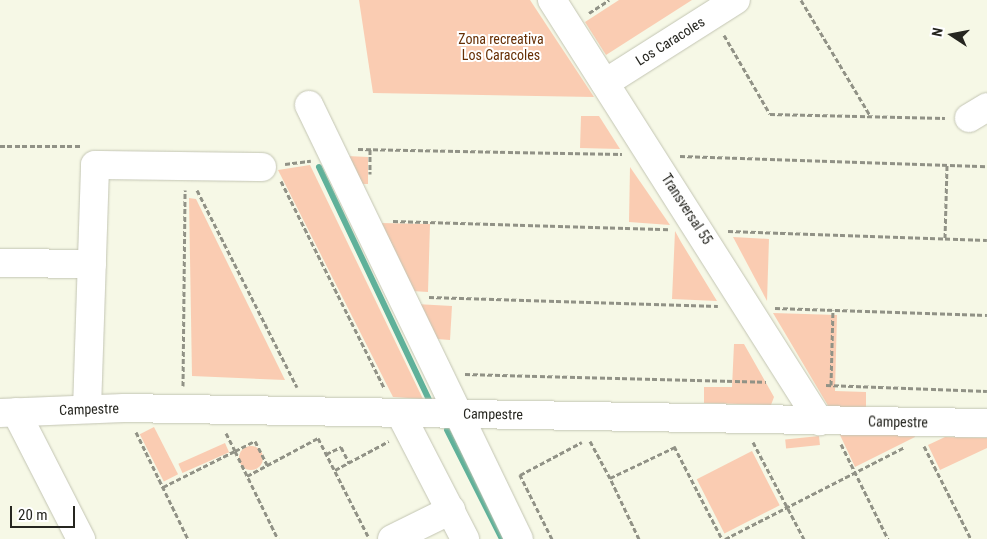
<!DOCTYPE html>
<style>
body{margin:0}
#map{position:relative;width:987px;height:539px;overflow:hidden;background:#f6f8e6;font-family:"Roboto Condensed",sans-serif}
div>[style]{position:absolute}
.green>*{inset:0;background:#faccb2;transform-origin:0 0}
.round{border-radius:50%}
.stream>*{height:6px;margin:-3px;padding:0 3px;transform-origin:3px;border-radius:3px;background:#5fb19a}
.path>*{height:3px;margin-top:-1.5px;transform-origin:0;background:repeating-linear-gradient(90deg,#919286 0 5px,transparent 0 7.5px)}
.roads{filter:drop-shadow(0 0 1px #c3c5b3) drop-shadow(0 0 1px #c3c5b3)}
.minor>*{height:28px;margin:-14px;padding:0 14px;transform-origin:14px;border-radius:14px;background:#fff}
span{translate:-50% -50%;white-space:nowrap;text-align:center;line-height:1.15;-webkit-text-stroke:4px #fff;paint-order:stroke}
.park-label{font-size:14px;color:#662f05}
.street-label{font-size:14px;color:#262620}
.north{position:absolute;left:927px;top:10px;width:50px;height:50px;-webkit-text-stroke:4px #fff;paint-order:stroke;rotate:281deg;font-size:14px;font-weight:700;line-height:20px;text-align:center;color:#262620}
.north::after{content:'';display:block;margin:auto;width:18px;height:22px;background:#262620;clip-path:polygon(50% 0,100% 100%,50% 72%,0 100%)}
.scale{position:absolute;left:10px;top:506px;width:65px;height:22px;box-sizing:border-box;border:2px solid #262620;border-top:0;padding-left:6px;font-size:15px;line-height:18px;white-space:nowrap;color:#262620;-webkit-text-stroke:4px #fff;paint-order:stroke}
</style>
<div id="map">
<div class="green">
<i style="clip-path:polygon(359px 0,530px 0,594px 97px,373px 93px)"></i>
<i style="clip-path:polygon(619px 0,692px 0,606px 55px,585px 22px)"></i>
<i style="clip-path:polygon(581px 116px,599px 116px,620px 149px,580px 148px)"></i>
<i style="clip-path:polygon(347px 156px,368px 157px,368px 184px,361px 184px)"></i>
<i style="clip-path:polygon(310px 165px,423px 399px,393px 397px,278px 170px)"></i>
<i style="clip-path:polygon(630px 167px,670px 225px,629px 222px)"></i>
<i style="clip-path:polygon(189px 198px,196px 199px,285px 380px,192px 376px)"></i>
<i style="clip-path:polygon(380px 223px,430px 224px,428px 292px,412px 291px)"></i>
<i style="clip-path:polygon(675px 231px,681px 242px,717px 301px,672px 299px)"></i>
<i style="clip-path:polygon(733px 237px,769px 239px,767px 301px)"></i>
<i style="clip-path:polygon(416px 304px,452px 306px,450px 340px,437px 339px)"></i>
<i style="clip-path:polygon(773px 313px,837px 315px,835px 391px,866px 392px,866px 411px,830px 409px)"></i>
<i style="clip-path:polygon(734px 344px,744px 344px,774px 397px,771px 405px,704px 403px,704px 387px,732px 387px)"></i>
<i style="left:154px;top:427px;width:53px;height:16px;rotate:63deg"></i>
<i style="clip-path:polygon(914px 434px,915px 437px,855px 467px,840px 435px)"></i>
<i style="left:819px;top:436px;width:9px;height:34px;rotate:84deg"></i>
<i style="clip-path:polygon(945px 437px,987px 438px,987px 448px,940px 470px,928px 445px)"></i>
<i style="left:225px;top:443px;width:10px;height:51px;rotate:66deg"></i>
<i class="round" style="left:239px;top:446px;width:24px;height:24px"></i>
<i style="left:752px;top:451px;width:61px;height:62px;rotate:63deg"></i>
</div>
<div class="stream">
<i style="left:319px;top:167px;width:258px;rotate:64.7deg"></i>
<i style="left:447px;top:430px;width:122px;rotate:63.2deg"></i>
</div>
<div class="path">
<i style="left:801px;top:0;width:136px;rotate:59.1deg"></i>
<i style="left:589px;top:13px;width:24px;rotate:-33deg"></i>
<i style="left:724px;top:35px;width:91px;rotate:59.8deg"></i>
<i style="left:770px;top:114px;width:175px;rotate:1.3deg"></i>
<i style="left:0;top:146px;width:80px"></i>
<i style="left:358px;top:149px;width:264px;rotate:1.1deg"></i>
<i style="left:370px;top:149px;width:25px;rotate:90deg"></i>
<i style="left:680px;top:156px;width:307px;rotate:1.9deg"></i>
<i style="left:285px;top:164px;width:26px;rotate:-7deg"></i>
<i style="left:281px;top:181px;width:231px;rotate:63.5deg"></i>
<i style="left:197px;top:190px;width:221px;rotate:63.1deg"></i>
<i style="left:393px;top:221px;width:276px;rotate:1.7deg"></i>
<i style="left:728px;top:231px;width:259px;rotate:2deg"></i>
<i style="left:945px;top:238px;width:73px;rotate:-88.4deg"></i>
<i style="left:429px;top:297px;width:289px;rotate:1.8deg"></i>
<i style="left:775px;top:308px;width:212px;rotate:1.9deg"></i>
<i style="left:465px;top:374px;width:301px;rotate:1.5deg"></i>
<i style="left:826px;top:385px;width:161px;rotate:2.1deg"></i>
<i style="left:831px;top:385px;width:75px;rotate:-88.5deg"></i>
<i style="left:183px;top:386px;width:196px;rotate:-89.4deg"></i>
<i style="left:136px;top:432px;width:119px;rotate:64.1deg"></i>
<i style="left:226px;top:433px;width:20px;rotate:63deg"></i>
<i style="left:235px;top:451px;width:22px;rotate:-27deg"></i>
<i style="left:255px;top:441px;width:27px;rotate:63deg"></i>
<i style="left:590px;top:441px;width:42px;rotate:61.6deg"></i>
<i style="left:753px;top:442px;width:110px;rotate:62.3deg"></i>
<i style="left:841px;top:444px;width:106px;rotate:63.7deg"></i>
<i style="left:674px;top:446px;width:105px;rotate:62.7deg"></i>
<i style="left:924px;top:446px;width:104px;rotate:63.2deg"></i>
<i style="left:326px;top:454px;width:17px;rotate:-25deg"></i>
<i style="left:341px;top:447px;width:18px;rotate:63deg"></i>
<i style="left:335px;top:470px;width:61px;rotate:-28.2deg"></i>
<i style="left:247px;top:476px;width:81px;rotate:-28.2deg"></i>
<i style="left:318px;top:438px;width:110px;rotate:63deg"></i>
<i style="left:163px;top:487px;width:80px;rotate:-26.6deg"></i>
<i style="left:235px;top:451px;width:98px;rotate:64deg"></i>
<i style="left:552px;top:539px;width:72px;rotate:-116.6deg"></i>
<i style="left:520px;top:475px;width:70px;rotate:-28deg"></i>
<i style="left:639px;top:539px;width:68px;rotate:-115.4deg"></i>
<i style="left:610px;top:478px;width:72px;rotate:-25.5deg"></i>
<i style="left:725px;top:539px;width:202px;rotate:-27.1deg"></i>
</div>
<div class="roads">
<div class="minor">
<i style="left:552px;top:0;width:499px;rotate:57.6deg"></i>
<i style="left:605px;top:83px;width:155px;rotate:-32.4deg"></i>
<i style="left:309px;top:105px;width:482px;rotate:64.2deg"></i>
<i style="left:969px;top:118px;width:21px;rotate:-31deg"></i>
<i style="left:0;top:263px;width:92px;rotate:0.6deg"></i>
<i style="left:87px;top:409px;width:244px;rotate:-88.1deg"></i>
<i style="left:95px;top:165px;width:167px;rotate:0.7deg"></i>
<i style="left:16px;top:412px;width:143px;rotate:62.9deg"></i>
<i style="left:0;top:413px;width:124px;rotate:-2.3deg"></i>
<i style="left:124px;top:408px;width:863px;rotate:1deg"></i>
<i style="left:400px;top:413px;width:142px;rotate:62.7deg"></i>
<i style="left:392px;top:539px;width:66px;rotate:-26.2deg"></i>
</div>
</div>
<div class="park-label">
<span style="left:501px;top:47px">Zona recreativa<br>Los Caracoles</span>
</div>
<div class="street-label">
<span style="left:670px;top:41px;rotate:-32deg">Los Caracoles</span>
<span style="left:687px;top:209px;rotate:57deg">Transversal 55</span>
<span style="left:89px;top:409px;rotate:-2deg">Campestre</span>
<span style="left:493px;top:414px;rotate:1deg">Campestre</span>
<span style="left:898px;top:422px;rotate:1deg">Campestre</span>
</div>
<div class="north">N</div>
<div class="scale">20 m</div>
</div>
